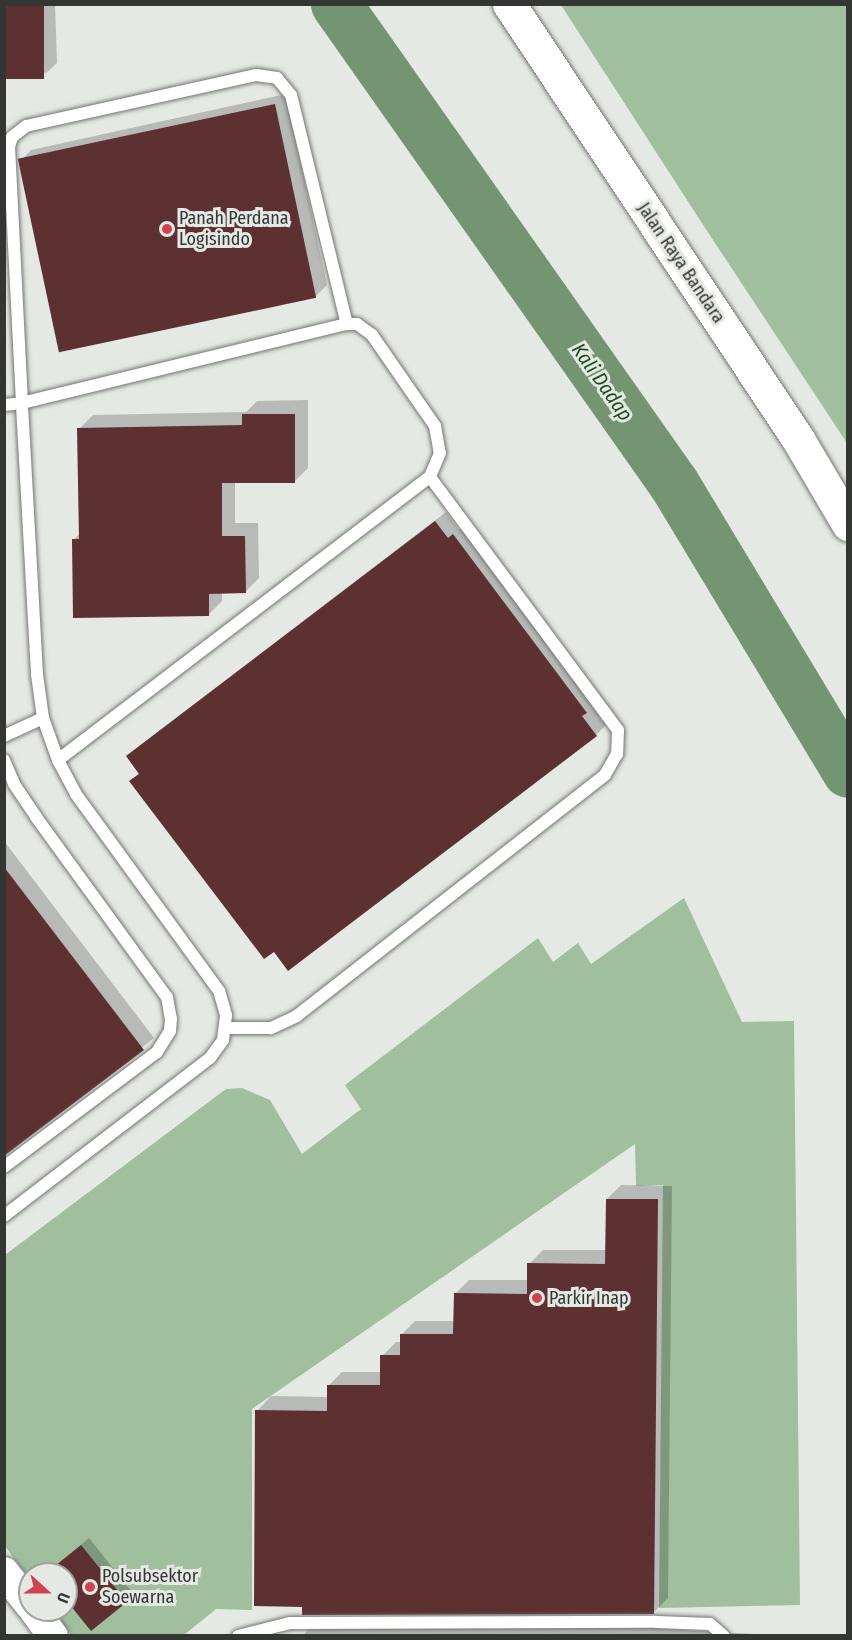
<!DOCTYPE html>
<style>
body{margin:0}
#map{position:relative;width:852px;height:1640px;overflow:hidden;background:#e5e9e4;font-family:"Fira Sans Condensed",sans-serif}
div>[style]{position:absolute}
.green>*{inset:0;background:#9fbf9d}
.shadow>*{inset:0;background:#0003}
.river>*{height:51px;margin:-25.5px;padding:0 25.5px;transform-origin:25.5px;border-radius:25.5px;background:#739571}
.building>*{inset:0;background:#5d3031;transform-origin:0 0}
.roads{filter:drop-shadow(0 0 2px #727671) drop-shadow(0 0 2px #727671)}
.service>*{height:12px;margin:-6px;padding:0 6px;transform-origin:6px;border-radius:6px;background:#fff}
.tertiary>*{height:30px;margin:-15px;padding:0 15px;transform-origin:15px;border-radius:15px;background:#fff}
.primary>*{height:33px;margin:-16.5px;padding:0 16.5px;transform-origin:16.5px;border-radius:16.5px;background:#fff}
.dots>*{width:16px;height:16px;translate:-50% -50%;box-sizing:border-box;border:3px solid #e5e9e4;border-radius:50%}
span{translate:-50% -50%;white-space:nowrap;text-align:center;line-height:1.15;-webkit-text-stroke:6px #e5e9e4;paint-order:stroke}
.poi-label{font-size:18px;color:#343634}
.left{translate:0 -50%;text-align:left}
.street-label{font-size:18px;color:#343634}
.water-label{font-size:20px;color:#1b4d1b;font-style:italic}
.frame{position:absolute;inset:0;border:6px solid #343634;pointer-events:none}
.north{position:absolute;left:18px;top:1562px;width:60px;height:60px;box-sizing:border-box;background:#e5e9e4;border:2px solid #9ea19e;border-radius:50%;rotate:111deg;font-size:16px;font-weight:700;line-height:24px;text-align:center;color:#343634}
.north::after{content:'';display:block;margin:auto;width:21px;height:27px;background:#d1414e;clip-path:polygon(50% 0,100% 100%,50% 72%,0 100%)}
</style>
<div id="map">
<div class="green">
<i style="clip-path:polygon(561px 5px,847px 5px,847px 443px,709px 234px)"></i>
<i style="clip-path:polygon(684px 898px,742px 1022px,794px 1021px,800px 1605px,659px 1608px,663px 1185px,636px 1186px,635px 1144px,252px 1409px,252px 1610px,216px 1609px,184px 1635px,71px 1635px,52px 1610px,66px 1610px,66px 1574px,30px 1574px,30px 1580px,5px 1546px,5px 1255px,226px 1089px,242px 1088px,270px 1100px,302px 1154px,361px 1109px,345px 1085px,538px 938px,553px 962px,578px 943px,591px 964px)"></i>
</div>
<div class="shadow">
<i style="clip-path:polygon(4px 4px,55px 4px,57px 63px,45px 74px)"></i>
<i style="clip-path:polygon(286px 94px,327px 285px,316px 296px,20px 162px,31px 150px)"></i>
<i style="clip-path:polygon(308px 400px,308px 468px,294px 482px,235px 482px,235px 523px,258px 523px,259px 578px,245px 592px,222px 592px,222px 601px,208px 615px,74px 540px,80px 533px,79px 429px,93px 415px,246px 412px,257px 401px)"></i>
<i style="clip-path:polygon(446px 512px,459px 530px,464px 525px,597px 702px,592px 706px,606px 725px,596px 735px,131px 781px,140px 772px,128px 757px,138px 747px)"></i>
<i style="clip-path:polygon(4px 841px,154px 1038px,4px 1156px)"></i>
<i style="clip-path:polygon(621px 1185px,672px 1186px,668px 1598px,654px 1612px,303px 1605px,257px 1411px,271px 1396px,328px 1397px,328px 1386px,342px 1372px,381px 1372px,382px 1356px,396px 1342px,401px 1342px,401px 1335px,415px 1321px,455px 1321px,455px 1294px,469px 1280px,529px 1280px,529px 1264px,543px 1250px,607px 1250px,607px 1199px)"></i>
<i style="clip-path:polygon(89px 1538px,133px 1593px,126px 1601px,66px 1598px,66px 1574px,47px 1574px)"></i>
<i style="clip-path:polygon(667px 1617px,667px 1629px,791px 1636px,303px 1636px,317px 1618px)"></i>
</div>
<div class="river">
<i style="left:336px;top:4px;width:587px;rotate:54.85deg"></i>
<i style="left:674px;top:484px;width:336px;rotate:58.9deg"></i>
</div>
<div class="building">
<i style="left:4px;top:4px;width:40px;height:75px"></i>
<i style="left:275px;top:104px;width:198px;height:263px;rotate:78deg"></i>
<i style="clip-path:polygon(242px 414px,295px 414px,295px 483px,222px 483px,222px 536px,245px 536px,246px 593px,209px 594px,209px 616px,73px 618px,72px 539px,79px 539px,77px 428px,242px 425px)"></i>
<i style="clip-path:polygon(435px 521px,448px 538px,453px 534px,587px 713px,582px 716px,597px 736px,288px 971px,274px 952px,264px 959px,129px 781px,139px 774px,126px 756px)"></i>
<i style="clip-path:polygon(4px 867px,144px 1050px,4px 1156px)"></i>
<i style="clip-path:polygon(606px 1199px,658px 1199px,654px 1614px,302px 1615px,302px 1607px,254px 1606px,255px 1410px,327px 1411px,327px 1385px,380px 1385px,380px 1355px,400px 1355px,400px 1334px,453px 1334px,454px 1293px,527px 1294px,527px 1263px,605px 1264px)"></i>
<i style="clip-path:polygon(81px 1545px,127px 1602px,91px 1631px,66px 1600px,66px 1574px,45px 1574px)"></i>
</div>
<div class="roads">
<div class="service">
<i style="left:4px;top:405px;width:18px;rotate:-6deg"></i>
<i style="left:22px;top:403px;width:256px;rotate:-92.9deg"></i>
<i style="left:9px;top:147px;width:10px;rotate:-73deg"></i>
<i style="left:12px;top:137px;width:18px;rotate:-38deg"></i>
<i style="left:26px;top:126px;width:236px;rotate:-12.5deg"></i>
<i style="left:256px;top:75px;width:21px;rotate:8deg"></i>
<i style="left:277px;top:78px;width:22px;rotate:51deg"></i>
<i style="left:291px;top:95px;width:236px;rotate:76.3deg"></i>
<i style="left:347px;top:324px;width:10px"></i>
<i style="left:357px;top:324px;width:19px;rotate:36deg"></i>
<i style="left:372px;top:335px;width:111px;rotate:55.3deg"></i>
<i style="left:435px;top:426px;width:27px;rotate:80deg"></i>
<i style="left:440px;top:453px;width:26px;rotate:113deg"></i>
<i style="left:430px;top:477px;width:315px;rotate:53.4deg"></i>
<i style="left:618px;top:730px;width:24px;rotate:92deg"></i>
<i style="left:617px;top:754px;width:24px;rotate:120deg"></i>
<i style="left:605px;top:775px;width:391px;rotate:142deg"></i>
<i style="left:297px;top:1016px;width:29px;rotate:155deg"></i>
<i style="left:271px;top:1028px;width:46px;rotate:180deg"></i>
<i style="left:4px;top:736px;width:43px;rotate:-24.8deg"></i>
<i style="left:4px;top:760px;width:26px;rotate:67deg"></i>
<i style="left:14px;top:784px;width:40px;rotate:56deg"></i>
<i style="left:36px;top:817px;width:223px;rotate:54deg"></i>
<i style="left:167px;top:997px;width:22px;rotate:80deg"></i>
<i style="left:171px;top:1019px;width:12px;rotate:95deg"></i>
<i style="left:170px;top:1031px;width:25px;rotate:122deg"></i>
<i style="left:157px;top:1052px;width:191px;rotate:143.1deg"></i>
<i style="left:58px;top:760px;width:467px;rotate:-37.3deg"></i>
<i style="left:4px;top:1216px;width:260px;rotate:-37.5deg"></i>
<i style="left:210px;top:1058px;width:22px;rotate:-54deg"></i>
<i style="left:223px;top:1040px;width:25px;rotate:-83deg"></i>
<i style="left:226px;top:1015px;width:25px;rotate:-106deg"></i>
<i style="left:219px;top:991px;width:243px;rotate:-126deg"></i>
<i style="left:76px;top:794px;width:38px;rotate:-118deg"></i>
<i style="left:58px;top:760px;width:45px;rotate:-109.7deg"></i>
<i style="left:43px;top:718px;width:44px;rotate:-97.8deg"></i>
<i style="left:37px;top:674px;width:271px;rotate:-93.2deg"></i>
<i style="left:22px;top:403px;width:334px;rotate:-13.7deg"></i>
<i style="left:238px;top:1636px;width:54px;rotate:-14deg"></i>
<i style="left:290px;top:1623px;width:367px;rotate:-0.2deg"></i>
<i style="left:657px;top:1622px;width:53px;rotate:2.2deg"></i>
<i style="left:710px;top:1624px;width:18px;rotate:41deg"></i>
</div>
<div class="tertiary">
<i style="left:4px;top:1572px;width:42px;rotate:51.8deg"></i>
<i style="left:34px;top:1610px;width:32px;rotate:54deg"></i>
</div>
<div class="primary">
<i style="left:509px;top:4px;width:522px;rotate:56.4deg"></i>
<i style="left:798px;top:439px;width:99px;rotate:59.5deg"></i>
</div>
</div>
<div class="dots">
<i style="left:167px;top:229px;background:#d1414e"></i>
<i style="left:537px;top:1298px;background:#d1414e"></i>
<i style="left:90px;top:1587px;background:#d1414e"></i>
</div>
<div class="poi-label">
<span class="left" style="left:179px;top:229px">Panah Perdana<br>Logisindo</span>
<span class="left" style="left:549px;top:1298px">Parkir Inap</span>
<span class="left" style="left:102px;top:1587px">Polsubsektor<br>Soewarna</span>
</div>
<div class="street-label">
<span style="left:681px;top:263px;rotate:56deg">Jalan Raya Bandara</span>
</div>
<div class="water-label">
<span style="left:602px;top:382px;rotate:55deg">Kali Dadap</span>
</div>
<div class="frame"></div>
<div class="north">U</div>
</div>
